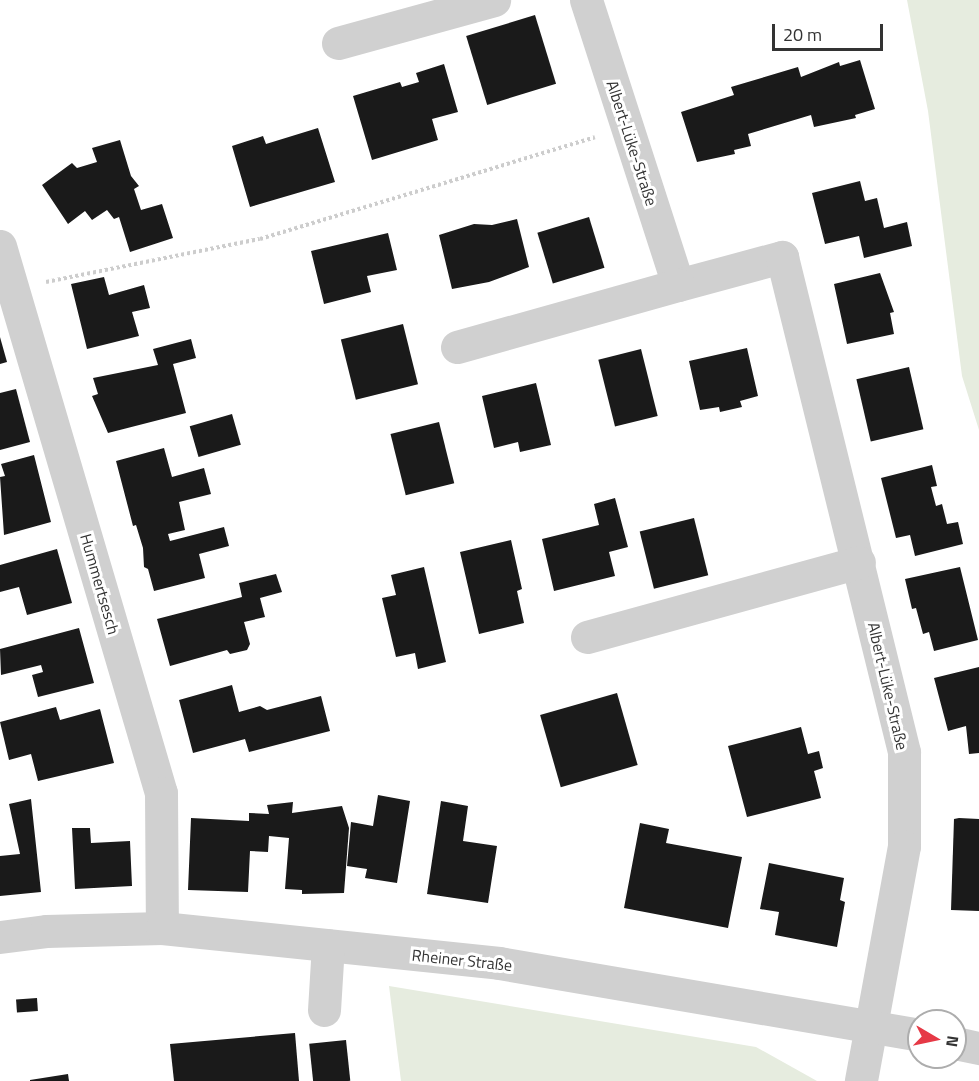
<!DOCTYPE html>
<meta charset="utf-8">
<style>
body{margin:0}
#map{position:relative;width:979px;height:1081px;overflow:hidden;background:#fff;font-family:"Titillium Web",sans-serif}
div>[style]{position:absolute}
.green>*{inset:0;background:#e6ecdf}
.building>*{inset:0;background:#1a1a1a;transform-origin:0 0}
.path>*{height:4px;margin-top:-2px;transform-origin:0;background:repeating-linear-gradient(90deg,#cdcdcd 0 3px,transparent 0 6px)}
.minor>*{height:33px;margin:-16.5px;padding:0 16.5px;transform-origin:16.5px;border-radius:16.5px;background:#d0d0d0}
span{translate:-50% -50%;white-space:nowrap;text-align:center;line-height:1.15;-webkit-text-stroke:6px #fff;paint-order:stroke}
.street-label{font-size:16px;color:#333}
.north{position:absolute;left:907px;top:1009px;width:60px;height:60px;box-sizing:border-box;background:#fff;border:2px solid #adadad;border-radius:50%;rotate:99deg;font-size:16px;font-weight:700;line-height:24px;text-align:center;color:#333}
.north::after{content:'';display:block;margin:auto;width:21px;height:27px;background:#e63946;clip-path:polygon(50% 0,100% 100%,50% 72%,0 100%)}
.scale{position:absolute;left:772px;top:24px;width:111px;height:27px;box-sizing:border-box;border:3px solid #333;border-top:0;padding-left:8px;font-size:18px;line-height:21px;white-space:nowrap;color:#333;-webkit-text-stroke:4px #fff;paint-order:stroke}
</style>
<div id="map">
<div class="green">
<i style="clip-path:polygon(907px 0,979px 0,979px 430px,962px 376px,928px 111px)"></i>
<i style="clip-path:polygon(389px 986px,756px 1047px,817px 1081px,401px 1081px)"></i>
</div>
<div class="building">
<i style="left:535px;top:15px;width:72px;height:72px;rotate:73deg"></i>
<i style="clip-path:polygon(860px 60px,875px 109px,855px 115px,856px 118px,814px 127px,811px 115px,748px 134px,751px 146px,734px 150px,735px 154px,697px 162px,681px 112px,734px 95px,731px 87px,798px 67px,801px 77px,839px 62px,840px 66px)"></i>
<i style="clip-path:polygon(444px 64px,458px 112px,432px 119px,438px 140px,372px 160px,353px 96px,400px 82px,402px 87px,419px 82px,416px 73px)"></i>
<i style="clip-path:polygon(318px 128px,335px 182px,250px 207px,232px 146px,263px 136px,266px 144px)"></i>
<i style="clip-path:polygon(120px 140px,131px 176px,139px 186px,134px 189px,141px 210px,162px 204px,173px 238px,130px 252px,119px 217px,114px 219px,107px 210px,92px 220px,85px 211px,68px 224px,42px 185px,72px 163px,77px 168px,97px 162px,92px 148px)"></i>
<i style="clip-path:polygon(860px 181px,865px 201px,877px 198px,884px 228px,907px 222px,912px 246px,864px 258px,859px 236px,825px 244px,812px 193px)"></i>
<i style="left:589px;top:217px;width:53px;height:54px;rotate:73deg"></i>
<i style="clip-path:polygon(517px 219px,529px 267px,489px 282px,452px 289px,439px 235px,474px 224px,492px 225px)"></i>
<i style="clip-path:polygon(388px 233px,397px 270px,367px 276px,371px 292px,324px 304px,311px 251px)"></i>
<i style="clip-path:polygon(880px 273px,894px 312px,890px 313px,894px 334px,847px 344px,834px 284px)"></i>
<i style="clip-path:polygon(104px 277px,109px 295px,144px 285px,150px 308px,132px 312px,139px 336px,87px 349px,71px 284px)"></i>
<i style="left:403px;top:324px;width:62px;height:64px;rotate:76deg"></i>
<i style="clip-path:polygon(0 337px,7px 362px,0 364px)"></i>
<i style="clip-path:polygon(191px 339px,196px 358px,173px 364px,186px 413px,108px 433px,92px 396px,98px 394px,93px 378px,158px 365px,153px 349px)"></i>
<i style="clip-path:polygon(747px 348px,758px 396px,740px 401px,742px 407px,720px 412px,719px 407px,700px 410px,689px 361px)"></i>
<i style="left:641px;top:349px;width:69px;height:44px;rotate:76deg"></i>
<i style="left:909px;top:367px;width:64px;height:54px;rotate:77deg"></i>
<i style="clip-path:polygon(536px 383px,551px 445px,520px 452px,518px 442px,494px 448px,482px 396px)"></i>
<i style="clip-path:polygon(16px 389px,30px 442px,0 450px,0 393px)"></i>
<i style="left:232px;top:414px;width:32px;height:44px;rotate:74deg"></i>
<i style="left:439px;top:422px;width:63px;height:50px;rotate:76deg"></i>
<i style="clip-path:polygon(164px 448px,172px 477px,204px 468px,211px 494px,179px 502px,185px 530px,168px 534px,170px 541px,224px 527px,229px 546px,199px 554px,205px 578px,154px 591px,148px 569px,144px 567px,143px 548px,136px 525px,133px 526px,116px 461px)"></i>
<i style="clip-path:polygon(34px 455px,51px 522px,4px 535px,0 477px,5px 476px,1px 464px)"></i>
<i style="clip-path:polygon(932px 465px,937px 486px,931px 487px,936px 506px,942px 504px,947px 524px,958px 522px,963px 544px,915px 556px,910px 535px,896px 538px,881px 478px)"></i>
<i style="clip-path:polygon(615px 498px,628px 547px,609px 552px,615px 576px,554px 591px,542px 539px,599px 525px,594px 504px)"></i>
<i style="left:694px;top:518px;width:59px;height:56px;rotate:76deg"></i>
<i style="clip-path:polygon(511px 540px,522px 589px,517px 591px,524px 623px,479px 634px,460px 552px)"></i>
<i style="clip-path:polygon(57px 549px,72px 603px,27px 615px,19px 587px,0 592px,0 565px)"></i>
<i style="clip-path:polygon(424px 567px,446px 662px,418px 669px,415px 653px,396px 657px,382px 598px,396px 595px,391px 575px)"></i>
<i style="clip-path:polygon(960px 567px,978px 640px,934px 651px,929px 632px,923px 634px,916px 608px,912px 609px,905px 579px)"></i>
<i style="clip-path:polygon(276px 574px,282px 592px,260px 598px,265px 617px,244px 622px,250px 644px,247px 650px,230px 654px,227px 650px,170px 666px,157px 619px,242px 597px,239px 583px)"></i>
<i style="clip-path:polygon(79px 628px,94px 683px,38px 697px,32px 675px,43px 672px,41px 665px,1px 675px,0 649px)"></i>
<i style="clip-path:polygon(979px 667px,979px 753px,969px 754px,966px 726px,948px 731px,934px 678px)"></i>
<i style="clip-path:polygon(232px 685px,239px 712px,260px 706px,267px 710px,321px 696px,330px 731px,249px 752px,245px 739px,193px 753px,179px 700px)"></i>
<i style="left:617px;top:693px;width:75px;height:80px;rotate:74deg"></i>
<i style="clip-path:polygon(56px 707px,60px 720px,100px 709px,114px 763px,38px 781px,31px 754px,9px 760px,0 722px)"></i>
<i style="clip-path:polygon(801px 727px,808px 754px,819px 751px,823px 768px,814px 771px,821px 798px,747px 817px,728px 746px)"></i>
<i style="clip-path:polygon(378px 795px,410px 801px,397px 883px,365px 878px,367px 869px,347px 866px,351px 822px,373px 826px)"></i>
<i style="clip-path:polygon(31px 799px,41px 892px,0 896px,0 856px,20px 854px,9px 804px)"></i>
<i style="clip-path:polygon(441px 801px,468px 806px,463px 841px,497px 846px,488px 903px,427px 894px)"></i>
<i style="clip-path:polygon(293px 802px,292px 813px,342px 806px,349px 828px,344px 893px,302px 894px,302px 890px,285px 889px,289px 838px,269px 836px,268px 852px,250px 851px,248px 892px,188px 890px,191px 818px,249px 821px,249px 813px,269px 814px,267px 805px)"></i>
<i style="clip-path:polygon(959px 818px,979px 819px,979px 911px,951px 910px,954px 819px)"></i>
<i style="clip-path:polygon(640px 823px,669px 829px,666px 843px,742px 857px,728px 928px,624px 908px)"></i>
<i style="clip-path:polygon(72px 828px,90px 828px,91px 843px,130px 841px,132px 886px,75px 889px)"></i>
<i style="clip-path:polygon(769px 863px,844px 878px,840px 900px,845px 902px,837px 947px,775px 935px,779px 912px,760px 909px)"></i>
<i style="left:37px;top:998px;width:13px;height:21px;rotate:86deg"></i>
<i style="clip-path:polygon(295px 1033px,299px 1081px,174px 1081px,170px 1044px)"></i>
<i style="left:346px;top:1040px;width:41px;height:37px;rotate:84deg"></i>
<i style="clip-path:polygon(68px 1074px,69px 1081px,30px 1081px,30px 1080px)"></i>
</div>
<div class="path">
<i style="left:46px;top:282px;width:218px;rotate:-11.4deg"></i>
<i style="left:260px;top:239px;width:350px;rotate:-16.9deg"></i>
</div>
<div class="minor">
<i style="left:586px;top:0;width:299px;rotate:72.1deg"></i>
<i style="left:678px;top:285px;width:108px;rotate:-15.1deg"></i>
<i style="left:782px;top:257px;width:510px;rotate:76.15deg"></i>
<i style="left:904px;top:752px;width:94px;rotate:90deg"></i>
<i style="left:904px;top:846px;width:239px;rotate:100.4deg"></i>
<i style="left:338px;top:43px;width:162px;rotate:-15.4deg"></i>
<i style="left:0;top:246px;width:570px;rotate:73.6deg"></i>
<i style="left:161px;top:793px;width:135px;rotate:89.6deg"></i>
<i style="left:457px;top:347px;width:230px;rotate:-15.7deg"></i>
<i style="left:587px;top:637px;width:282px;rotate:-15.4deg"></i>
<i style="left:0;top:937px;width:46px;rotate:-7.4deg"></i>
<i style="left:46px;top:931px;width:116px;rotate:-1.5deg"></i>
<i style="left:162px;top:928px;width:339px;rotate:5.9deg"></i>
<i style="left:499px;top:963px;width:426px;rotate:9.7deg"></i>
<i style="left:324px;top:1010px;width:65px;rotate:-86.5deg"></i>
<i style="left:955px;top:1043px;width:25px;rotate:12deg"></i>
</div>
<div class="street-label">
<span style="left:632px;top:143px;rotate:72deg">Albert-Lüke-Straße</span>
<span style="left:100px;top:584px;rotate:74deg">Hummertsesch</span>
<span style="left:888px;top:686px;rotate:77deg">Albert-Lüke-Straße</span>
<span style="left:462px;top:960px;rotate:6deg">Rheiner Straße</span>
</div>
<div class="north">N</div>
<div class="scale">20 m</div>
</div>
